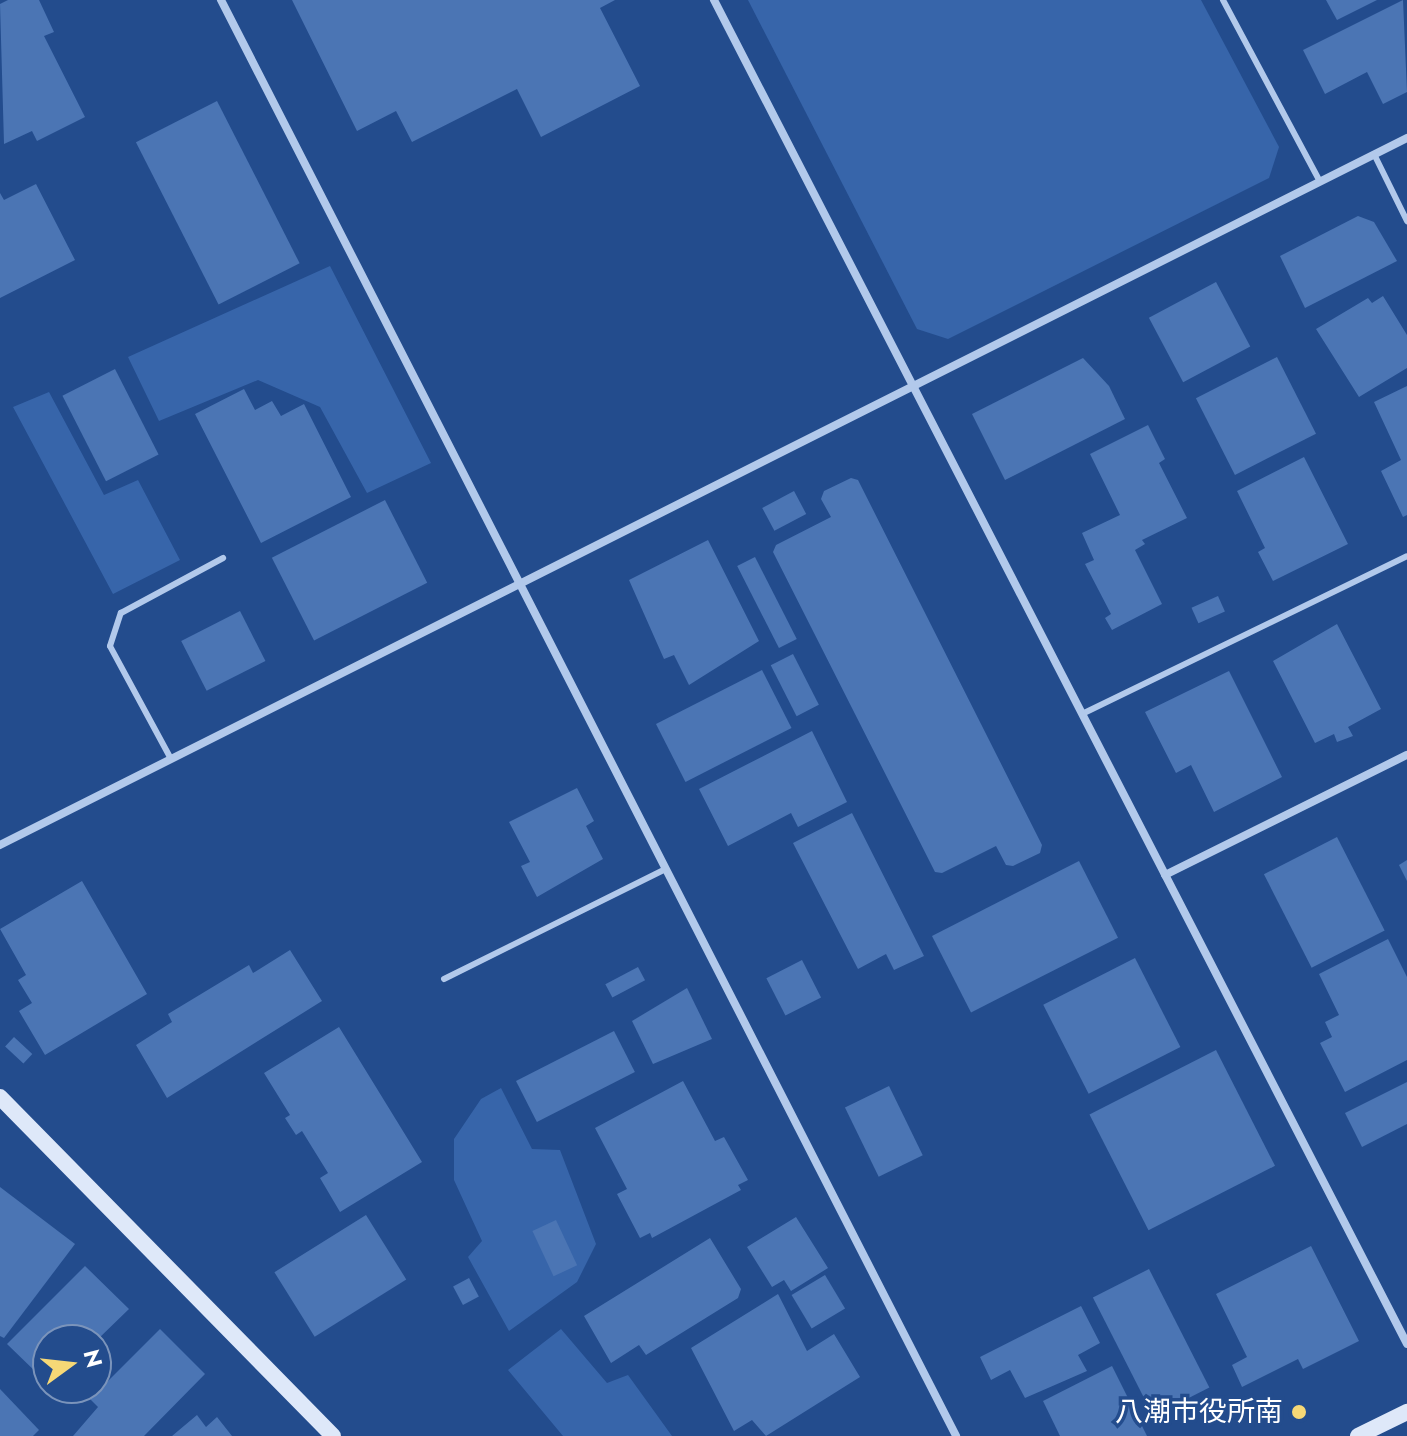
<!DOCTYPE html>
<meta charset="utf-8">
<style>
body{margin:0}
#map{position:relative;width:1407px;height:1436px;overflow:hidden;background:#234c8d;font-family:Jost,"Noto Sans JP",sans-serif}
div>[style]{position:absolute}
.green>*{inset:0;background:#3765aa}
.building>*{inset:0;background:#4b75b4;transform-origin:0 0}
.lane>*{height:6px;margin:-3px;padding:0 3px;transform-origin:3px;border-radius:3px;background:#b2c9eb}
.street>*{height:8px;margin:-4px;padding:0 4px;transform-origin:4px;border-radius:4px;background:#b2c9eb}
.secondary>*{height:16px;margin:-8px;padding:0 8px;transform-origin:8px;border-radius:8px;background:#dee8f9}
.dots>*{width:22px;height:22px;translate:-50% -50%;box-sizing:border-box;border:4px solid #234c8d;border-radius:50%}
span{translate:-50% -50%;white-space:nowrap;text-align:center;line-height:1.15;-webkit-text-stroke:7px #234c8d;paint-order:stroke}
.poi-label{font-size:28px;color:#fff}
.right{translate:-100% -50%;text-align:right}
.north{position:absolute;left:32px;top:1324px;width:80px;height:80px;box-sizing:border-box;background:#234c8d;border:2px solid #7b94bb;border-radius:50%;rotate:75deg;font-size:22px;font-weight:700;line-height:32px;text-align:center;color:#fff}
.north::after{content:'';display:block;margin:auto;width:28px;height:36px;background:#f6d876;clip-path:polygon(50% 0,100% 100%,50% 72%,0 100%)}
</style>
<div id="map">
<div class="green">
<i style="clip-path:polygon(748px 0,1201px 0,1279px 147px,1269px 178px,948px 339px,917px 329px)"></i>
<i style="clip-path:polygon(330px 266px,431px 463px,367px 493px,320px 407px,258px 380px,159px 421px,128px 357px)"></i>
<i style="clip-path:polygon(49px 392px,104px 495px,138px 480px,180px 560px,113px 594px,13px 407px)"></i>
<i style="clip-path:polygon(501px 1088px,532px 1149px,560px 1150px,596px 1244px,577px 1282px,509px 1331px,468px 1257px,482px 1241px,454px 1180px,454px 1139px,481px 1099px)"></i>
<i style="clip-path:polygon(561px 1329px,607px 1383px,628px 1375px,672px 1436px,563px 1436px,508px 1370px)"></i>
</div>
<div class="building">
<i style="clip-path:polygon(8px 0,39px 0,54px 32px,44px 36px,85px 117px,37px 141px,32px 131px,4px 144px,0 4px)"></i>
<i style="clip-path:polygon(292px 0,615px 0,600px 8px,640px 86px,541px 137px,517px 89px,412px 142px,396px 111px,357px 131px)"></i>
<i style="clip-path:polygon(1326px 0,1377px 0,1337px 20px)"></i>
<i style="clip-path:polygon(1403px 0,1407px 92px,1383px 104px,1367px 72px,1325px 94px,1303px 50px)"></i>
<i style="left:217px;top:101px;width:182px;height:91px;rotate:63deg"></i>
<i style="clip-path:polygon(36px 184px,75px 260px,0 298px,0 193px,4px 200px)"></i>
<i style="clip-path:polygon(1358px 216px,1374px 222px,1397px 261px,1305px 308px,1280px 256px)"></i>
<i style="left:1216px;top:282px;width:73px;height:76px;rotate:62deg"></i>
<i style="clip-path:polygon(1383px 296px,1407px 335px,1407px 368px,1359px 397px,1316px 329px,1368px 298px,1372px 303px)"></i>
<i style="left:1277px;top:357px;width:86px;height:91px;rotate:63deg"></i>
<i style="clip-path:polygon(1083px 358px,1109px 386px,1125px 419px,1005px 480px,972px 414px)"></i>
<i style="left:115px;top:369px;width:96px;height:59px;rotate:63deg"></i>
<i style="clip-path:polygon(1407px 386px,1407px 515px,1403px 517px,1381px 471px,1401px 460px,1374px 402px)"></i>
<i style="clip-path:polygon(244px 389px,255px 410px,272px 401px,281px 416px,304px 404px,351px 497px,261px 543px,195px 414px)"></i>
<i style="clip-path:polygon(1148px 425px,1165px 459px,1159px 463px,1187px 518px,1142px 540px,1145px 544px,1135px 550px,1162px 604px,1112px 630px,1105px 618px,1111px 614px,1085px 564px,1094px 560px,1082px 533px,1120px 515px,1090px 454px)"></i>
<i style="clip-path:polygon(1304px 457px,1348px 544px,1273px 581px,1258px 552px,1265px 548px,1237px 491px)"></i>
<i style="clip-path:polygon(851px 478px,858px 480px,1042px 845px,1040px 853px,1013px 866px,1006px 865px,996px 846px,942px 873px,935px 872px,773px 552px,776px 545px,831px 517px,821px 499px,824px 491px)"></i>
<i style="left:794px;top:491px;width:26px;height:36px;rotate:62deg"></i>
<i style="left:385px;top:500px;width:93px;height:127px;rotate:63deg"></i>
<i style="clip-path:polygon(708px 540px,759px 641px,689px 685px,674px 655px,664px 659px,629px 580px)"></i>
<i style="left:755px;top:557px;width:92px;height:20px;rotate:63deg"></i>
<i style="left:1218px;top:596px;width:17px;height:29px;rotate:66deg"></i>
<i style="left:240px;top:611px;width:56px;height:66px;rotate:63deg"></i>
<i style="clip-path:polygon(1337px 624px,1381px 709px,1348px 727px,1353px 736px,1337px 742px,1334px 734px,1315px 743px,1273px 661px)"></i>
<i style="left:793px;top:654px;width:57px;height:25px;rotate:63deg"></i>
<i style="left:762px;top:670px;width:65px;height:119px;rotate:63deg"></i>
<i style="clip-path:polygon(1229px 671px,1282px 777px,1214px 812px,1191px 765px,1176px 773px,1145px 712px)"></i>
<i style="clip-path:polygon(812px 731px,847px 802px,798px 827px,791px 813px,728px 846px,699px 789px)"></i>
<i style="clip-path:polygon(577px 788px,594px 821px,586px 826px,603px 859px,537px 897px,521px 866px,530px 862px,509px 822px)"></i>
<i style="clip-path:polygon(852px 813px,924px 956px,894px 970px,886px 954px,858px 969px,793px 843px)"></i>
<i style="left:1337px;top:837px;width:105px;height:82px;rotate:63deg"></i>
<i style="clip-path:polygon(1407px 860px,1407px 881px,1399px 865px)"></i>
<i style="left:1079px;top:861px;width:86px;height:165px;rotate:63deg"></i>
<i style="clip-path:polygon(82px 881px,147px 994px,45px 1055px,19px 1011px,32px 1003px,18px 980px,26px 975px,0 929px)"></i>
<i style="clip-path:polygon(1388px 939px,1407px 977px,1407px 1060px,1345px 1092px,1320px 1043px,1332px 1037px,1325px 1022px,1339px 1015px,1319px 974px)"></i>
<i style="clip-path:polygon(290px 950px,322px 1001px,167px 1098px,136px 1045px,172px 1022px,168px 1014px,249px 965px,253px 973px)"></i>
<i style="left:1135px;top:958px;width:100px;height:103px;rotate:63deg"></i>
<i style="left:802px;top:960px;width:42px;height:40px;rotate:63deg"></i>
<i style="left:638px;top:967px;width:15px;height:37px;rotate:62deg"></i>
<i style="clip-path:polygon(687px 988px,712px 1039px,653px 1064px,632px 1021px)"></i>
<i style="clip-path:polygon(339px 1027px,422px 1162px,340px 1212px,320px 1178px,328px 1173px,302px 1131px,296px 1135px,285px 1118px,290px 1115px,264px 1073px)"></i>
<i style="left:614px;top:1031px;width:46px;height:110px;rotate:63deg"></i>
<i style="left:14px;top:1037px;width:25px;height:13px;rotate:43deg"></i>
<i style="left:1216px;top:1050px;width:130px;height:142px;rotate:63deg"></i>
<i style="clip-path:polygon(683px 1081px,715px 1141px,724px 1137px,748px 1180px,738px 1185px,741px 1190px,652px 1238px,650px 1233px,640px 1238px,617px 1194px,627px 1189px,595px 1128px)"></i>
<i style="clip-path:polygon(1407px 1082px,1407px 1124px,1362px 1147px,1345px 1113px)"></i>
<i style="left:889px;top:1086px;width:77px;height:49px;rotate:64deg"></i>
<i style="clip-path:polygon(0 1187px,75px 1244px,4px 1338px,0 1336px)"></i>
<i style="left:366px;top:1215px;width:76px;height:108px;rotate:58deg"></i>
<i style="clip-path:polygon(796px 1217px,828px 1268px,791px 1291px,784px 1280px,772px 1287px,747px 1247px)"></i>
<i style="left:556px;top:1220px;width:50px;height:26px;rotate:65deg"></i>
<i style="clip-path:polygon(710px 1238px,741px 1289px,738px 1298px,646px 1355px,639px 1345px,611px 1363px,584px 1316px)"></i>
<i style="clip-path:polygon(1311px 1246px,1359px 1341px,1303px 1369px,1298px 1359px,1242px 1387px,1232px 1365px,1247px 1357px,1216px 1294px)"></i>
<i style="clip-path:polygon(85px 1266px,129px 1309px,97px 1340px,48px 1340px,48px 1367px,40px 1376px,7px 1344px)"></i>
<i style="left:1149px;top:1269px;width:133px;height:63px;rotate:63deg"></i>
<i style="left:825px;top:1275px;width:39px;height:39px;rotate:59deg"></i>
<i style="left:469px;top:1278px;width:21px;height:18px;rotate:62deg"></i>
<i style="clip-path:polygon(778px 1294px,807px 1351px,834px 1334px,860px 1377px,766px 1436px,752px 1420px,734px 1431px,691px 1348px)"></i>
<i style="clip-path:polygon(1081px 1306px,1100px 1343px,1078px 1355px,1087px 1371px,1025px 1398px,1010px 1370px,991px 1380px,980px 1357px)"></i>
<i style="clip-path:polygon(160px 1329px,205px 1374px,144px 1436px,73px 1436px,98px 1407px,90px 1399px)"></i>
<i style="clip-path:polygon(1112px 1366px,1147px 1436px,1060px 1436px,1043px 1401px)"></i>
<i style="clip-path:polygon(0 1389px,39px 1430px,33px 1436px,0 1436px)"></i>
<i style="clip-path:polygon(197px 1415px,206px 1427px,217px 1417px,232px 1436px,172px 1436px)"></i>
</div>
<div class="lane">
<i style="left:1223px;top:0;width:206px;rotate:61.9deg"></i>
<i style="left:1374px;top:154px;width:75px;rotate:63.8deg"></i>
<i style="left:1082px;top:714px;width:361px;rotate:-25.9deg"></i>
<i style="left:171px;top:759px;width:128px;rotate:-118.4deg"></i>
<i style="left:110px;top:646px;width:35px;rotate:-72deg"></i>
<i style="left:121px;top:613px;width:116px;rotate:-28.3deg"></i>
<i style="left:444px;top:979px;width:248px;rotate:-26.4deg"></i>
</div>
<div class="street">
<i style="left:221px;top:0;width:1613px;rotate:62.89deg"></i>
<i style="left:714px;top:0;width:1512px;rotate:62.72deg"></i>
<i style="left:0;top:845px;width:1575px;rotate:-26.68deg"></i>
<i style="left:1165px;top:875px;width:270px;rotate:-26.4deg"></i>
</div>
<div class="secondary">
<i style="left:0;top:1097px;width:475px;rotate:45.5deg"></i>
<i style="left:1358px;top:1436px;width:55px;rotate:-26.1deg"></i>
</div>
<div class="dots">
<i style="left:1299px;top:1412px;background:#f6d876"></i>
</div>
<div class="poi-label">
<span class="right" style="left:1283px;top:1412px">八潮市役所南</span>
</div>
<div class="north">N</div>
</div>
